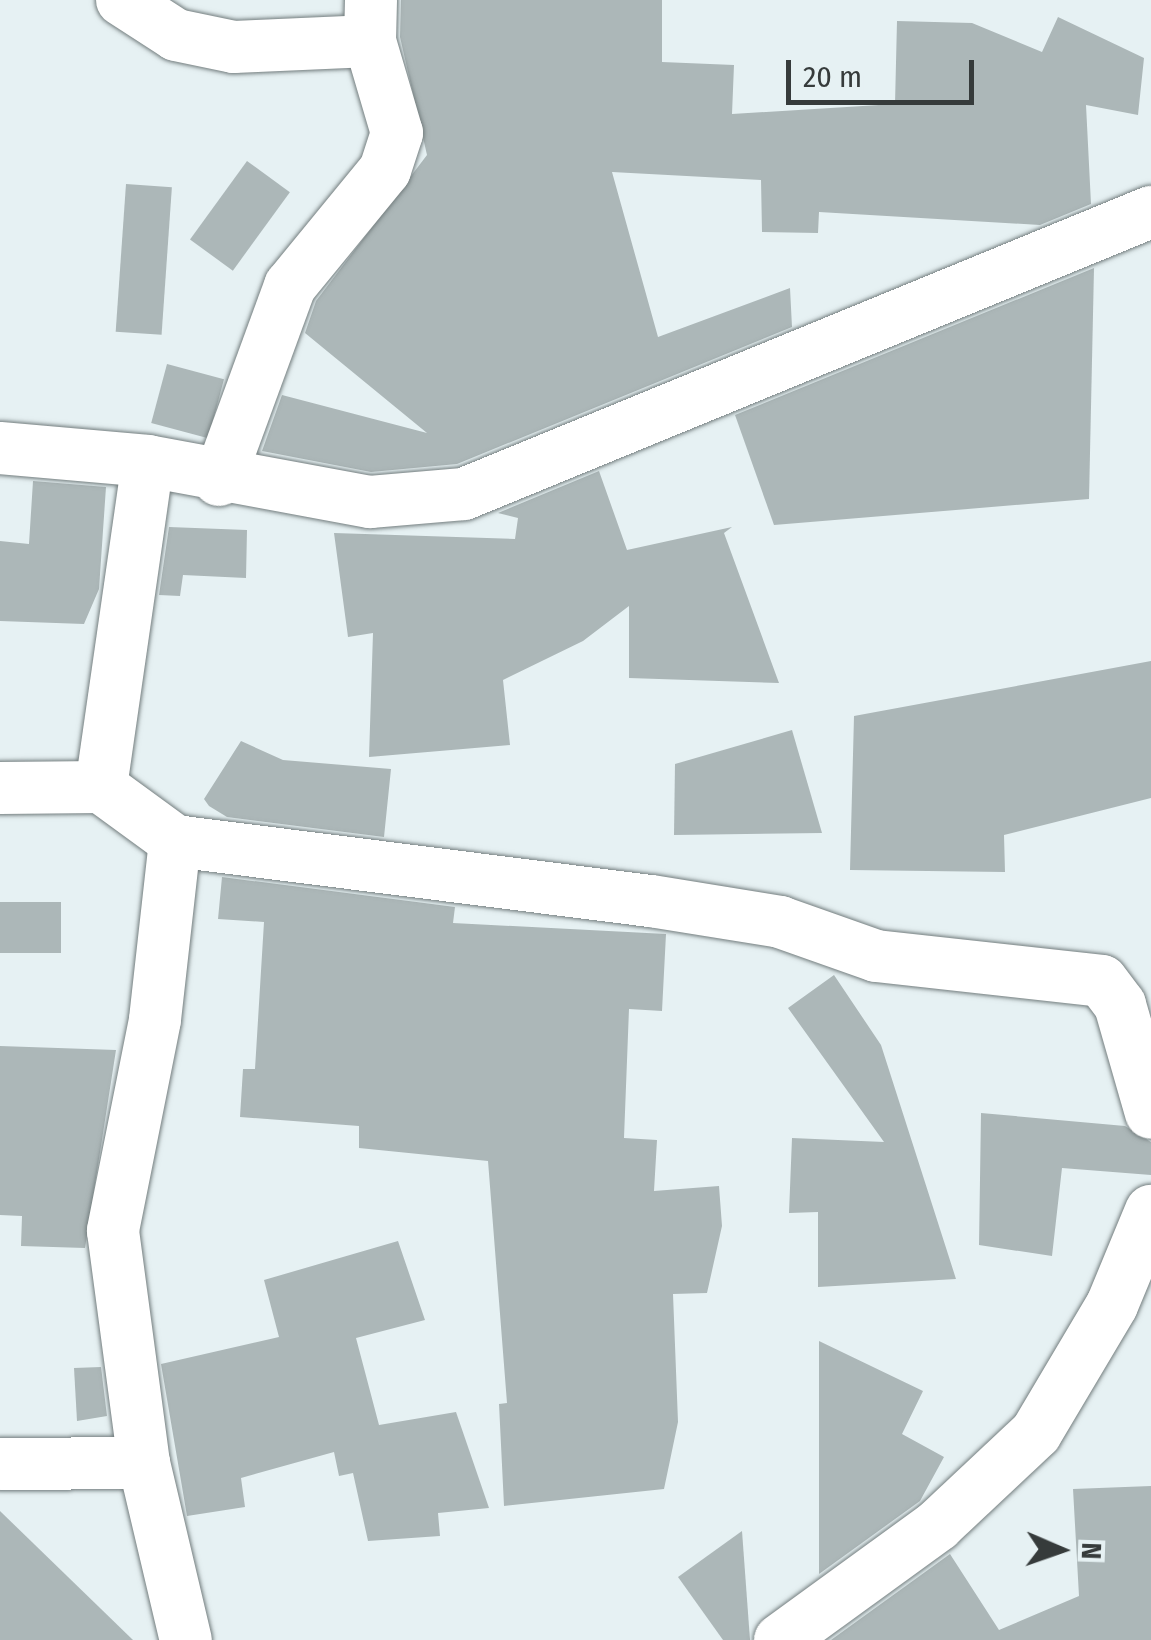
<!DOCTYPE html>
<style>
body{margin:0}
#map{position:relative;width:1151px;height:1640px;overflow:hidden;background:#e6f1f3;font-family:"Fira Sans Condensed",sans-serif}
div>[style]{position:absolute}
.building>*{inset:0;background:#acb7b8;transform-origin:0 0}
.roads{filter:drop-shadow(0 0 2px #737d7e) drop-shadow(0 0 2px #737d7e)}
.minor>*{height:52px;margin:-26px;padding:0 26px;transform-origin:26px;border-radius:26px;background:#fff}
span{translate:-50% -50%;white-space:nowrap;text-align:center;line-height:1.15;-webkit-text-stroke:10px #e6f1f3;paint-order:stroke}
.north{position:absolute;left:1011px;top:1500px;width:100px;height:100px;-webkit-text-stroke:8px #e6f1f3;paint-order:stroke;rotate:92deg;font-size:28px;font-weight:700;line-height:40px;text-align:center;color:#363b3b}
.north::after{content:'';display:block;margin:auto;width:35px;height:45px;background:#363b3b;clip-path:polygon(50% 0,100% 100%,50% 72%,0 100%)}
.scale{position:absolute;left:786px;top:60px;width:188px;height:45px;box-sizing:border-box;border:5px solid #363b3b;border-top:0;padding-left:12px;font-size:30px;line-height:35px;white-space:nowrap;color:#363b3b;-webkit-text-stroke:8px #e6f1f3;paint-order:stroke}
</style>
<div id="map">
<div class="building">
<i style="clip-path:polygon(401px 0,662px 0,662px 62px,734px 65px,732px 114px,895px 104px,897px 21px,972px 23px,1042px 52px,1058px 17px,1144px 58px,1138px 115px,1086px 105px,1091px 204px,1040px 225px,819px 212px,818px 233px,762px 232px,761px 180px,612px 172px,658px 337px,790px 288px,792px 327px,457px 464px,371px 472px,262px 451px,282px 395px,427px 433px,305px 333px,316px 301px,427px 155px,400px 37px)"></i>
<i style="left:247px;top:161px;width:53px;height:97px;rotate:36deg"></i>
<i style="left:126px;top:184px;width:46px;height:148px;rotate:4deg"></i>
<i style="clip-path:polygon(1094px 268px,1089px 499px,774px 525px,735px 415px)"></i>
<i style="left:167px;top:364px;width:59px;height:61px;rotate:15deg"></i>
<i style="clip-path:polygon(599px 471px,627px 550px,732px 527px,724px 533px,779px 683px,629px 678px,629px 606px,583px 641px,503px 680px,510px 745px,369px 757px,373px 633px,348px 637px,334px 533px,515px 539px,518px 518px,498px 513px)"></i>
<i style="clip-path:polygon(33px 481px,106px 487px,99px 589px,84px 624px,0 621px,0 541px,29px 544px)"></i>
<i style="clip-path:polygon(169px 527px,247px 530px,246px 578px,183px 575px,180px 596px,159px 595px)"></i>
<i style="clip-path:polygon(1151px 661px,1151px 798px,1004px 835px,1005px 872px,850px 870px,854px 716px)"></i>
<i style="clip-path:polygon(792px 730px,822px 833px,674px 835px,675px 764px)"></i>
<i style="clip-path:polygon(241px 741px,283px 760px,391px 769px,384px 837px,227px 817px,209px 806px,204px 799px)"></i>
<i style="clip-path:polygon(222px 877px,455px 907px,453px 923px,666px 934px,662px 1011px,629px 1009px,624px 1138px,657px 1140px,654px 1191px,719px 1186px,722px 1226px,707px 1293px,673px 1294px,678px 1422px,664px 1489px,504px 1506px,499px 1404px,507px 1403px,488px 1161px,359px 1148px,359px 1126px,240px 1117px,243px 1069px,255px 1069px,264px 922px,218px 919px)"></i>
<i style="left:61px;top:902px;width:51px;height:61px;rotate:90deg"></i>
<i style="clip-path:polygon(834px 975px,881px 1045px,956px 1279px,818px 1287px,818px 1212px,789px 1213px,792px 1138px,884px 1142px,788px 1008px)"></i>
<i style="clip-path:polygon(0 1046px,116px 1050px,85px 1248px,21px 1246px,22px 1216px,0 1215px)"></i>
<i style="clip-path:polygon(981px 1113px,1125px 1126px,1151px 1142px,1151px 1175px,1062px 1168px,1052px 1256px,979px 1245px)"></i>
<i style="clip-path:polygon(398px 1241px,425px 1320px,356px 1338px,379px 1425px,456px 1412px,489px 1508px,438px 1513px,440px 1536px,368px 1541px,353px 1473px,339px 1476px,334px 1452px,241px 1478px,245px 1507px,187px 1516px,161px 1364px,279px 1337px,264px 1280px)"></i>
<i style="clip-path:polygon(819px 1341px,923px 1391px,902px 1434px,944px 1457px,920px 1501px,819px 1574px)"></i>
<i style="clip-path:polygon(101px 1367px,107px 1416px,77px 1421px,74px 1368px)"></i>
<i style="clip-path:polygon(1151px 1486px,1151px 1640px,831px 1640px,950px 1554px,999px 1630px,1079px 1596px,1073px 1489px)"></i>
<i style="clip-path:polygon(0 1511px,133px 1640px,0 1640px)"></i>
<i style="clip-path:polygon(742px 1531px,750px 1640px,723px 1640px,678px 1577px)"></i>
</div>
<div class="roads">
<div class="minor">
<i style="left:122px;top:0;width:64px;rotate:32.9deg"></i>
<i style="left:176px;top:35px;width:59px;rotate:11.7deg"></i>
<i style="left:234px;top:47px;width:136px;rotate:-2.5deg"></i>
<i style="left:0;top:448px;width:149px;rotate:5deg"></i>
<i style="left:148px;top:461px;width:226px;rotate:10.5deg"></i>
<i style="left:370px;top:502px;width:94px;rotate:-4.9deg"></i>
<i style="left:464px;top:494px;width:743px;rotate:-22.32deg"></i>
<i style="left:219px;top:480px;width:207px;rotate:-69.9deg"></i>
<i style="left:290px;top:286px;width:150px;rotate:-50.7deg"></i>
<i style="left:385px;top:170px;width:39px;rotate:-72deg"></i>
<i style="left:397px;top:133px;width:96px;rotate:-106.4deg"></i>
<i style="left:370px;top:41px;width:41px;rotate:-88.6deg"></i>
<i style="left:101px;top:787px;width:329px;rotate:-81.8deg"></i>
<i style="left:0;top:788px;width:101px;rotate:-0.6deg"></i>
<i style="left:101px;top:787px;width:92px;rotate:36.1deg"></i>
<i style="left:175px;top:841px;width:480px;rotate:7.2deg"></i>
<i style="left:651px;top:901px;width:131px;rotate:9.2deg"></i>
<i style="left:780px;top:922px;width:102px;rotate:19.5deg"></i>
<i style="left:876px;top:956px;width:227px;rotate:6.3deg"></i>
<i style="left:1102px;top:981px;width:30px;rotate:53deg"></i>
<i style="left:1120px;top:1005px;width:112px;rotate:74deg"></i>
<i style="left:175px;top:841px;width:180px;rotate:96.4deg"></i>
<i style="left:155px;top:1020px;width:215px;rotate:101.3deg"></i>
<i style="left:113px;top:1231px;width:234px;rotate:82.4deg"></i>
<i style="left:144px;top:1463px;width:182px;rotate:76.7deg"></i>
<i style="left:0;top:1464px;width:144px;rotate:-0.4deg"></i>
<i style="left:780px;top:1640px;width:195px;rotate:-36deg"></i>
<i style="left:938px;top:1525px;width:134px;rotate:-43.2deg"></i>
<i style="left:1036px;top:1433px;width:149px;rotate:-59.3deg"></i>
<i style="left:1112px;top:1305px;width:102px;rotate:-67.5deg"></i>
</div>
</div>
<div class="north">N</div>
<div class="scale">20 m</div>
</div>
